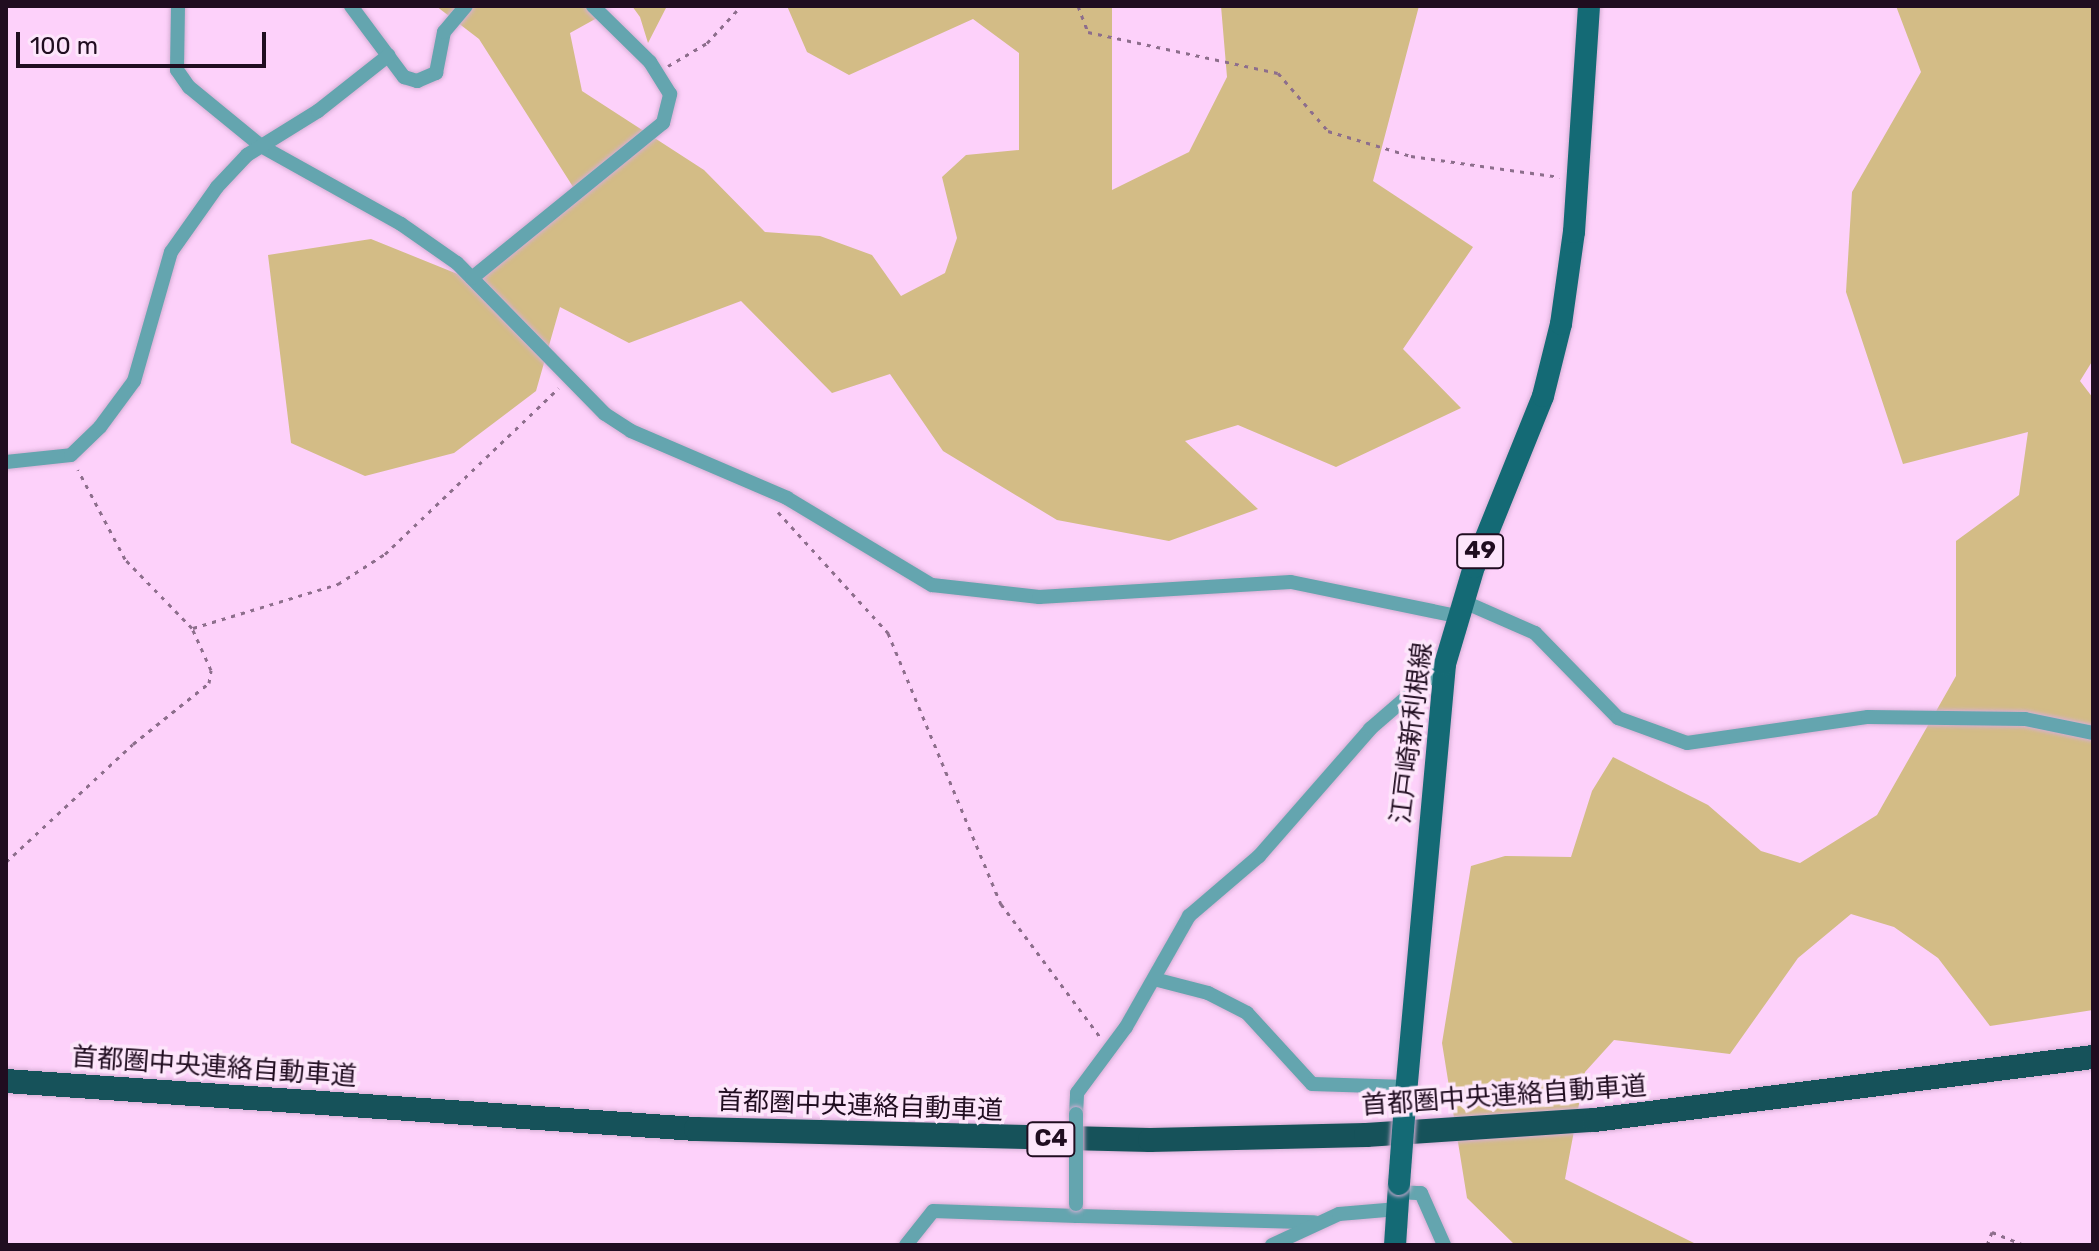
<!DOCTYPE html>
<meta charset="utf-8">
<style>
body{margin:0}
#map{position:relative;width:2099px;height:1251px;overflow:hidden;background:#fdd1fa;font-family:Rubik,"Noto Sans JP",sans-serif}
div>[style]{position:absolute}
.green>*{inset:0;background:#d3bc86}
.path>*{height:3px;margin-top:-1.5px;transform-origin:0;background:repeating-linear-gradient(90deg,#8d6e8c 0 4px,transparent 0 10px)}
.roads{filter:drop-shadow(0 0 2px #d5aed3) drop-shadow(0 0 2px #d5aed3)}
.street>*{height:14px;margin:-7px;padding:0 7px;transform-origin:7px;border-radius:7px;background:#64a5af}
.primary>*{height:22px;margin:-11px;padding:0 11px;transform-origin:11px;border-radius:11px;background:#146a75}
.highway>*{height:24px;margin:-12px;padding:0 12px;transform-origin:12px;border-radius:12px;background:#16525a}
.bridges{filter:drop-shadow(0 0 2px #d5aed3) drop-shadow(0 0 2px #d5aed3)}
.street-bridge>*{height:14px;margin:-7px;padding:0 7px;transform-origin:7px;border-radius:7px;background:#64a5af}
.primary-bridge>*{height:22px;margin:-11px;padding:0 11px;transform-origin:11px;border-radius:11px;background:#146a75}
span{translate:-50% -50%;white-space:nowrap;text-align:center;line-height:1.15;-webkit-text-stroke:7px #fde6fb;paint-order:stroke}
.shield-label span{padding:2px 6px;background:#fde6fb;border:2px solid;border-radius:6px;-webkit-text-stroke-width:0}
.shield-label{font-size:24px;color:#200d20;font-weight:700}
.street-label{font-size:26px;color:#200d20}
.frame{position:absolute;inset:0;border:8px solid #200d20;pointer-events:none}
.scale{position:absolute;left:16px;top:32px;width:250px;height:36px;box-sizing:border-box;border:4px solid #200d20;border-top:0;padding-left:10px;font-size:24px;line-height:28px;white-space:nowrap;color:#200d20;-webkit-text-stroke:6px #fde6fb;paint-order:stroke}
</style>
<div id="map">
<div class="green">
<i style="clip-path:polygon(436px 6px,586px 6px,597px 18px,570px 33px,582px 91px,704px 170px,765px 232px,820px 236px,872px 255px,901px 296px,945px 273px,957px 238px,942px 177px,966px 155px,1019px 150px,1019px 53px,973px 19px,849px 75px,807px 52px,787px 6px,1112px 6px,1112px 190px,1189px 152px,1227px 77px,1221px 6px,1419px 6px,1373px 181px,1473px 247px,1403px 349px,1461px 408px,1336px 467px,1238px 425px,1185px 441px,1258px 509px,1169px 541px,1057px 520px,943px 451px,890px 374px,832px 393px,741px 301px,629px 343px,560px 307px,536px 391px,454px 453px,365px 476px,291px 443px,268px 255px,371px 239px,465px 277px,575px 190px,479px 39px)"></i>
<i style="clip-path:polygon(632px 6px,667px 6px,648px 43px,640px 17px)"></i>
<i style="clip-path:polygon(1896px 6px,2093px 6px,2093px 360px,2080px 381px,2093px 398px,2093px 1010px,1990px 1026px,1938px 958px,1894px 927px,1851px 914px,1798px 958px,1730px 1054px,1614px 1040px,1585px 1072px,1565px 1179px,1698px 1245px,1515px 1245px,1467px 1198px,1442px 1043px,1471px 866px,1505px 856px,1571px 857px,1592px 791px,1613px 757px,1708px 805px,1761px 851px,1800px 863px,1877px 815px,1956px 676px,1956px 541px,2019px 495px,2028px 432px,1903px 464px,1846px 292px,1852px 192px,1921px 72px)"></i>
</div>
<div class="path">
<i style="left:1078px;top:6px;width:28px;rotate:69deg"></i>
<i style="left:1088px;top:32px;width:194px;rotate:12.2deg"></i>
<i style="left:1278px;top:73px;width:77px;rotate:49.2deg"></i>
<i style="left:1328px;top:131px;width:87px;rotate:16.8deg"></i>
<i style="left:1411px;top:156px;width:150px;rotate:8deg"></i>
<i style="left:668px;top:66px;width:45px;rotate:-30.5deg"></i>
<i style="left:707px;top:43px;width:50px;rotate:-47.4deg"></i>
<i style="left:778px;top:512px;width:164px;rotate:47.7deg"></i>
<i style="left:888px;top:633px;width:294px;rotate:67.4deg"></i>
<i style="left:1001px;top:904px;width:166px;rotate:53.3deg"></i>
<i style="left:193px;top:628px;width:152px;rotate:-16.9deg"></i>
<i style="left:338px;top:584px;width:56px;rotate:-32.6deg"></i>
<i style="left:385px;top:554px;width:240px;rotate:-43.7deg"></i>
<i style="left:6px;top:862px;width:173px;rotate:-42.9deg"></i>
<i style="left:133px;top:744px;width:97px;rotate:-38.8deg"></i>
<i style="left:209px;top:683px;width:13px;rotate:-81deg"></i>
<i style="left:211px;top:670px;width:46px;rotate:-114.3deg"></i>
<i style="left:192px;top:628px;width:96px;rotate:-134.2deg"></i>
<i style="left:125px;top:559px;width:101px;rotate:-117.8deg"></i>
<i style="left:1987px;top:1245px;width:14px;rotate:-69deg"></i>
<i style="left:1992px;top:1232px;width:35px;rotate:22deg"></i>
</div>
<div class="roads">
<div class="street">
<i style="left:178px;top:6px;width:64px;rotate:90.9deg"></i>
<i style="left:177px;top:70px;width:21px;rotate:55deg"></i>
<i style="left:189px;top:87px;width:93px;rotate:39.3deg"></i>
<i style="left:261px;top:146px;width:160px;rotate:29.1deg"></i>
<i style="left:401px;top:224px;width:68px;rotate:34.9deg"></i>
<i style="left:457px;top:263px;width:211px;rotate:45.6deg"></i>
<i style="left:605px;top:414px;width:31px;rotate:33deg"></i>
<i style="left:631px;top:431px;width:170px;rotate:23.2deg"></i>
<i style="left:787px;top:498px;width:169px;rotate:31deg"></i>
<i style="left:932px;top:585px;width:108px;rotate:6.4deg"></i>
<i style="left:1039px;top:597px;width:252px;rotate:-3.4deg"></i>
<i style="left:1291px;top:582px;width:168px;rotate:11.6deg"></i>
<i style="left:351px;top:6px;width:89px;rotate:53.3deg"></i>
<i style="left:404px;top:77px;width:14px;rotate:17deg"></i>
<i style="left:417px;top:81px;width:21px;rotate:-23deg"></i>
<i style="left:436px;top:73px;width:42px;rotate:-79deg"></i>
<i style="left:444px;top:32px;width:34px;rotate:-50deg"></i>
<i style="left:472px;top:278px;width:246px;rotate:-39.1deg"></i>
<i style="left:663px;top:123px;width:30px;rotate:-76deg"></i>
<i style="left:670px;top:94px;width:38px;rotate:-122deg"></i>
<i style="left:650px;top:62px;width:80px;rotate:-135.5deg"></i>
<i style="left:6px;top:462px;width:65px;rotate:-6.1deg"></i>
<i style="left:71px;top:455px;width:40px;rotate:-44deg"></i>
<i style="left:100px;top:427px;width:57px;rotate:-53.5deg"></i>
<i style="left:134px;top:381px;width:134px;rotate:-74deg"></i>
<i style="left:171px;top:252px;width:80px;rotate:-54.7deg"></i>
<i style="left:217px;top:187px;width:44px;rotate:-46.8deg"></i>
<i style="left:247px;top:155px;width:84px;rotate:-31.8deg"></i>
<i style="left:318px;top:111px;width:90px;rotate:-38.3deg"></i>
<i style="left:1462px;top:601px;width:80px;rotate:23.7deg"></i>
<i style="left:1535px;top:633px;width:119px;rotate:45.7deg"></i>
<i style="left:1618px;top:718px;width:73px;rotate:19.9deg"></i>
<i style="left:1687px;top:743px;width:183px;rotate:-8.2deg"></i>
<i style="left:1868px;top:717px;width:157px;rotate:0.7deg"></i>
<i style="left:2025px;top:719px;width:69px;rotate:11.6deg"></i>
<i style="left:1154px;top:979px;width:56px;rotate:14.5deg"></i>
<i style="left:1208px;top:993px;width:44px;rotate:27.1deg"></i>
<i style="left:1247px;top:1013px;width:96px;rotate:47.5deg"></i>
<i style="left:1312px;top:1084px;width:94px;rotate:1.8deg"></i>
<i style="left:1076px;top:1114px;width:21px;rotate:-87deg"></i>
<i style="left:1077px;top:1093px;width:82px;rotate:-53.4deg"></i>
<i style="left:1126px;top:1027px;width:128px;rotate:-60.4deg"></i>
<i style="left:1189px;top:916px;width:92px;rotate:-40.6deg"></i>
<i style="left:1259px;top:856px;width:169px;rotate:-48.8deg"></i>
<i style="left:1370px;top:729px;width:99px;rotate:-40.9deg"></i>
<i style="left:1399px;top:1192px;width:22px;rotate:3deg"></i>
<i style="left:1421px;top:1193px;width:57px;rotate:66.1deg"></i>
<i style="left:1077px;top:1216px;width:237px;rotate:1.5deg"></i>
<i style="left:906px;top:1245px;width:43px;rotate:-51.5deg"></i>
<i style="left:933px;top:1211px;width:144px;rotate:2deg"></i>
<i style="left:1077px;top:1216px;width:7px;rotate:-98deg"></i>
<i style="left:1272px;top:1245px;width:74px;rotate:-24.8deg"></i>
<i style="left:1339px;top:1214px;width:59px;rotate:-4.8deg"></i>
</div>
<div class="primary">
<i style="left:1405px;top:1104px;width:442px;rotate:-84.8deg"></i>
<i style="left:1445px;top:664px;width:101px;rotate:-73.4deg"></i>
<i style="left:1474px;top:567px;width:184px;rotate:-68deg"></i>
<i style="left:1543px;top:396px;width:74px;rotate:-76deg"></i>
<i style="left:1561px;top:324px;width:93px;rotate:-82deg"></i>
<i style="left:1574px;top:232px;width:226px;rotate:-86.2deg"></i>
<i style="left:1395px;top:1245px;width:61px;rotate:-86.2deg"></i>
</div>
<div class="highway">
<i style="left:6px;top:1081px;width:692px;rotate:3.98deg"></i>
<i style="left:696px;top:1129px;width:454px;rotate:1.4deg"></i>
<i style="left:1150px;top:1140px;width:216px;rotate:-1.3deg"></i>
<i style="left:1366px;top:1135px;width:228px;rotate:-3.8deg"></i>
<i style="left:1594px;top:1120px;width:503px;rotate:-7.2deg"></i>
</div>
</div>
<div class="bridges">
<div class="street-bridge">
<i style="left:1076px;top:1114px;width:90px;rotate:90deg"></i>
</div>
<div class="primary-bridge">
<i style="left:1399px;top:1184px;width:80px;rotate:-85.7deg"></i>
</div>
</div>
<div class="shield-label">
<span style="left:1480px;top:551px">49</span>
<span style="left:1051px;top:1139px">C4</span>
</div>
<div class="street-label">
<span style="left:1412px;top:733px;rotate:-83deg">江戸崎新利根線</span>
<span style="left:214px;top:1067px;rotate:4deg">首都圏中央連絡自動車道</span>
<span style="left:1504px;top:1096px;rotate:-4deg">首都圏中央連絡自動車道</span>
<span style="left:860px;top:1106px;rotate:2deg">首都圏中央連絡自動車道</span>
</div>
<div class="frame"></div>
<div class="scale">100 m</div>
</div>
